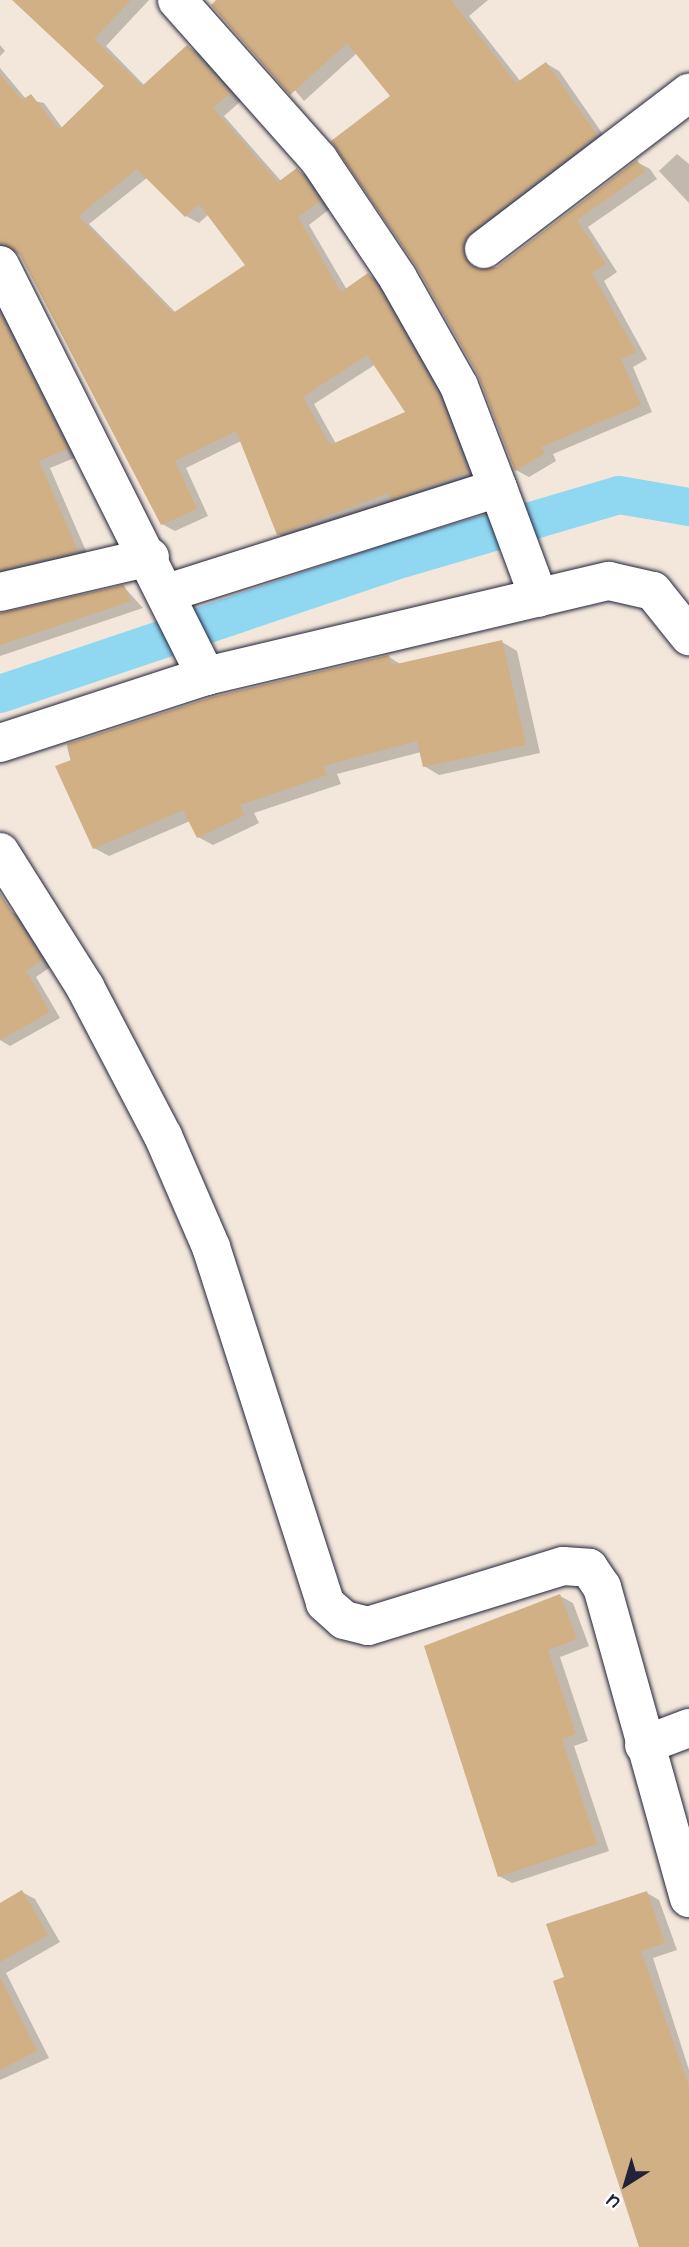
<!DOCTYPE html>
<style>
body{margin:0}
#map{position:relative;width:689px;height:2247px;overflow:hidden;background:#f2e7da;font-family:"Architects Daughter",sans-serif}
div>[style]{position:absolute}
.shadow>*{inset:0;background:#0003}
.canal>*{height:38px;margin:-19px;padding:0 19px;transform-origin:19px;border-radius:19px;background:#90d7f2}
.building>*{inset:0;background:#d2b085}
.roads{filter:drop-shadow(0 0 2px #22223b) drop-shadow(0 0 2px #22223b)}
.minor>*{height:38px;margin:-19px;padding:0 19px;transform-origin:19px;border-radius:19px;background:#fff}
span{translate:-50% -50%;white-space:nowrap;text-align:center;line-height:1.15;-webkit-text-stroke:5px #fff;paint-order:stroke}
.north{position:absolute;left:591px;top:2149px;width:70px;height:70px;-webkit-text-stroke:5px #fff;paint-order:stroke;rotate:217deg;font-size:19px;font-weight:700;line-height:28px;text-align:center;color:#22223b}
.north::after{content:'';display:block;margin:auto;width:24px;height:32px;background:#22223b;clip-path:polygon(50% 0,100% 100%,50% 72%,0 100%)}
</style>
<div id="map">
<div class="shadow">
<i style="clip-path:polygon(evenodd,15px 0,149px 0,106px 46px,145px 86px,188px 47px,200px 54px,241px 101px,224px 116px,282px 182px,297px 170px,309px 177px,331px 208px,309px 225px,347px 290px,368px 275px,381px 282px,451px 404px,480px 479px,291px 541px,278px 534px,241px 441px,186px 468px,208px 516px,175px 531px,162px 524px,19px 252px,0 255px,0 68px,26px 99px,44px 103px,63px 129px,106px 86px,15px 0,148px 177px,186px 216px,199px 223px,209px 214px,247px 266px,176px 313px,89px 224px,148px 177px,15px 0,376px 364px,408px 413px,336px 444px,314px 404px,376px 364px)"></i>
<i style="clip-path:polygon(219px 0,488px 0,469px 16px,521px 82px,547px 64px,559px 71px,609px 143px,476px 249px,478px 271px,498px 268px,637px 162px,650px 169px,657px 179px,588px 227px,617px 272px,604px 281px,647px 359px,633px 367px,652px 412px,553px 454px,556px 461px,529px 477px,516px 470px,392px 96px,357px 53px,304px 101px)"></i>
<i style="clip-path:polygon(0 45px,5px 51px,0 56px)"></i>
<i style="clip-path:polygon(677px 154px,689px 164px,689px 203px,659px 171px)"></i>
<i style="clip-path:polygon(0 298px,79px 456px,50px 468px,89px 558px,0 584px)"></i>
<i style="clip-path:polygon(124px 587px,143px 608px,0 656px,0 615px)"></i>
<i style="clip-path:polygon(502px 642px,517px 651px,540px 753px,439px 775px,424px 766px,421px 752px,337px 774px,341px 784px,254px 813px,259px 823px,213px 845px,198px 837px,190px 821px,109px 856px,94px 848px,67px 747px,212px 699px,389px 657px,402px 665px)"></i>
<i style="clip-path:polygon(10px 911px,21px 917px,52px 966px,36px 977px,60px 1018px,10px 1046px,0 1040px,0 917px)"></i>
<i style="clip-path:polygon(560px 1596px,573px 1603px,589px 1646px,560px 1657px,588px 1741px,574px 1746px,609px 1851px,512px 1883px,499px 1876px,426px 1647px)"></i>
<i style="clip-path:polygon(22px 1892px,35px 1899px,60px 1942px,6px 1973px,49px 2058px,0 2080px,0 1905px)"></i>
<i style="clip-path:polygon(647px 1893px,659px 1900px,677px 1950px,653px 1958px,689px 2070px,689px 2247px,641px 2247px,566px 1978px)"></i>
</div>
<div class="canal">
<i style="left:0;top:694px;width:427px;rotate:-18.6deg"></i>
<i style="left:405px;top:558px;width:223px;rotate:-16.4deg"></i>
<i style="left:619px;top:495px;width:71px;rotate:9.7deg"></i>
</div>
<div class="building">
<i style="clip-path:polygon(evenodd,12px 0,131px 0,94px 39px,142px 86px,187px 45px,230px 93px,213px 108px,278px 182px,297px 168px,320px 201px,298px 217px,341px 292px,368px 273px,379px 289px,439px 395px,468px 472px,390px 499px,388px 493px,277px 535px,236px 431px,175px 461px,197px 509px,161px 525px,20px 255px,0 243px,0 74px,22px 100px,31px 94px,59px 130px,104px 86px,12px 0,137px 169px,185px 217px,199px 204px,245px 265px,173px 313px,78px 216px,137px 169px,12px 0,367px 355px,405px 412px,330px 445px,303px 397px,367px 355px)"></i>
<i style="clip-path:polygon(216px 0,451px 0,516px 83px,546px 62px,597px 135px,471px 232px,462px 252px,475px 269px,497px 267px,637px 160px,645px 172px,577px 220px,606px 264px,592px 273px,636px 352px,621px 359px,641px 405px,541px 447px,545px 453px,515px 471px,478px 375px,416px 266px,331px 141px,390px 96px,347px 43px,290px 95px,211px 5px)"></i>
<i style="clip-path:polygon(0 314px,68px 449px,39px 461px,78px 551px,0 570px)"></i>
<i style="clip-path:polygon(124px 585px,131px 601px,0 645px,0 613px)"></i>
<i style="clip-path:polygon(502px 640px,526px 745px,423px 767px,417px 741px,323px 766px,327px 775px,240px 805px,245px 815px,197px 838px,183px 810px,93px 849px,55px 766px,71px 760px,67px 744px,212px 697px,389px 655px,392px 665px)"></i>
<i style="clip-path:polygon(0 893px,42px 960px,26px 970px,50px 1012px,0 1040px)"></i>
<i style="clip-path:polygon(560px 1594px,577px 1639px,548px 1650px,576px 1734px,562px 1739px,597px 1844px,498px 1877px,424px 1646px)"></i>
<i style="clip-path:polygon(22px 1890px,48px 1935px,0 1962px,0 1903px)"></i>
<i style="clip-path:polygon(647px 1891px,665px 1943px,641px 1951px,689px 2086px,689px 2247px,639px 2247px,553px 1981px,564px 1977px,546px 1924px)"></i>
<i style="clip-path:polygon(0 1977px,37px 2051px,0 2070px)"></i>
</div>
<div class="roads">
<div class="minor">
<i style="left:484px;top:249px;width:258px;rotate:-37.3deg"></i>
<i style="left:0;top:265px;width:460px;rotate:63.4deg"></i>
<i style="left:498px;top:488px;width:117px;rotate:69.6deg"></i>
<i style="left:0;top:592px;width:154px;rotate:-13.1deg"></i>
<i style="left:167px;top:593px;width:347px;rotate:-17.6deg"></i>
<i style="left:498px;top:488px;width:109px;rotate:-110.9deg"></i>
<i style="left:459px;top:386px;width:124px;rotate:-119.5deg"></i>
<i style="left:398px;top:278px;width:142px;rotate:-123.8deg"></i>
<i style="left:319px;top:160px;width:214px;rotate:-131.6deg"></i>
<i style="left:0;top:743px;width:217px;rotate:-18deg"></i>
<i style="left:206px;top:676px;width:414px;rotate:-13.3deg"></i>
<i style="left:609px;top:581px;width:45px;rotate:12.8deg"></i>
<i style="left:653px;top:591px;width:58px;rotate:51.3deg"></i>
<i style="left:0;top:852px;width:160px;rotate:57.8deg"></i>
<i style="left:85px;top:987px;width:168px;rotate:62.4deg"></i>
<i style="left:163px;top:1136px;width:121px;rotate:66.6deg"></i>
<i style="left:211px;top:1247px;width:374px;rotate:72.2deg"></i>
<i style="left:325px;top:1603px;width:25px;rotate:42deg"></i>
<i style="left:344px;top:1620px;width:25px;rotate:14deg"></i>
<i style="left:368px;top:1626px;width:204px;rotate:-17.1deg"></i>
<i style="left:563px;top:1566px;width:26px;rotate:4deg"></i>
<i style="left:589px;top:1568px;width:23px;rotate:56deg"></i>
<i style="left:602px;top:1587px;width:323px;rotate:74.4deg"></i>
<i style="left:644px;top:1745px;width:48px;rotate:-20.7deg"></i>
</div>
</div>
<div class="north">U</div>
</div>
